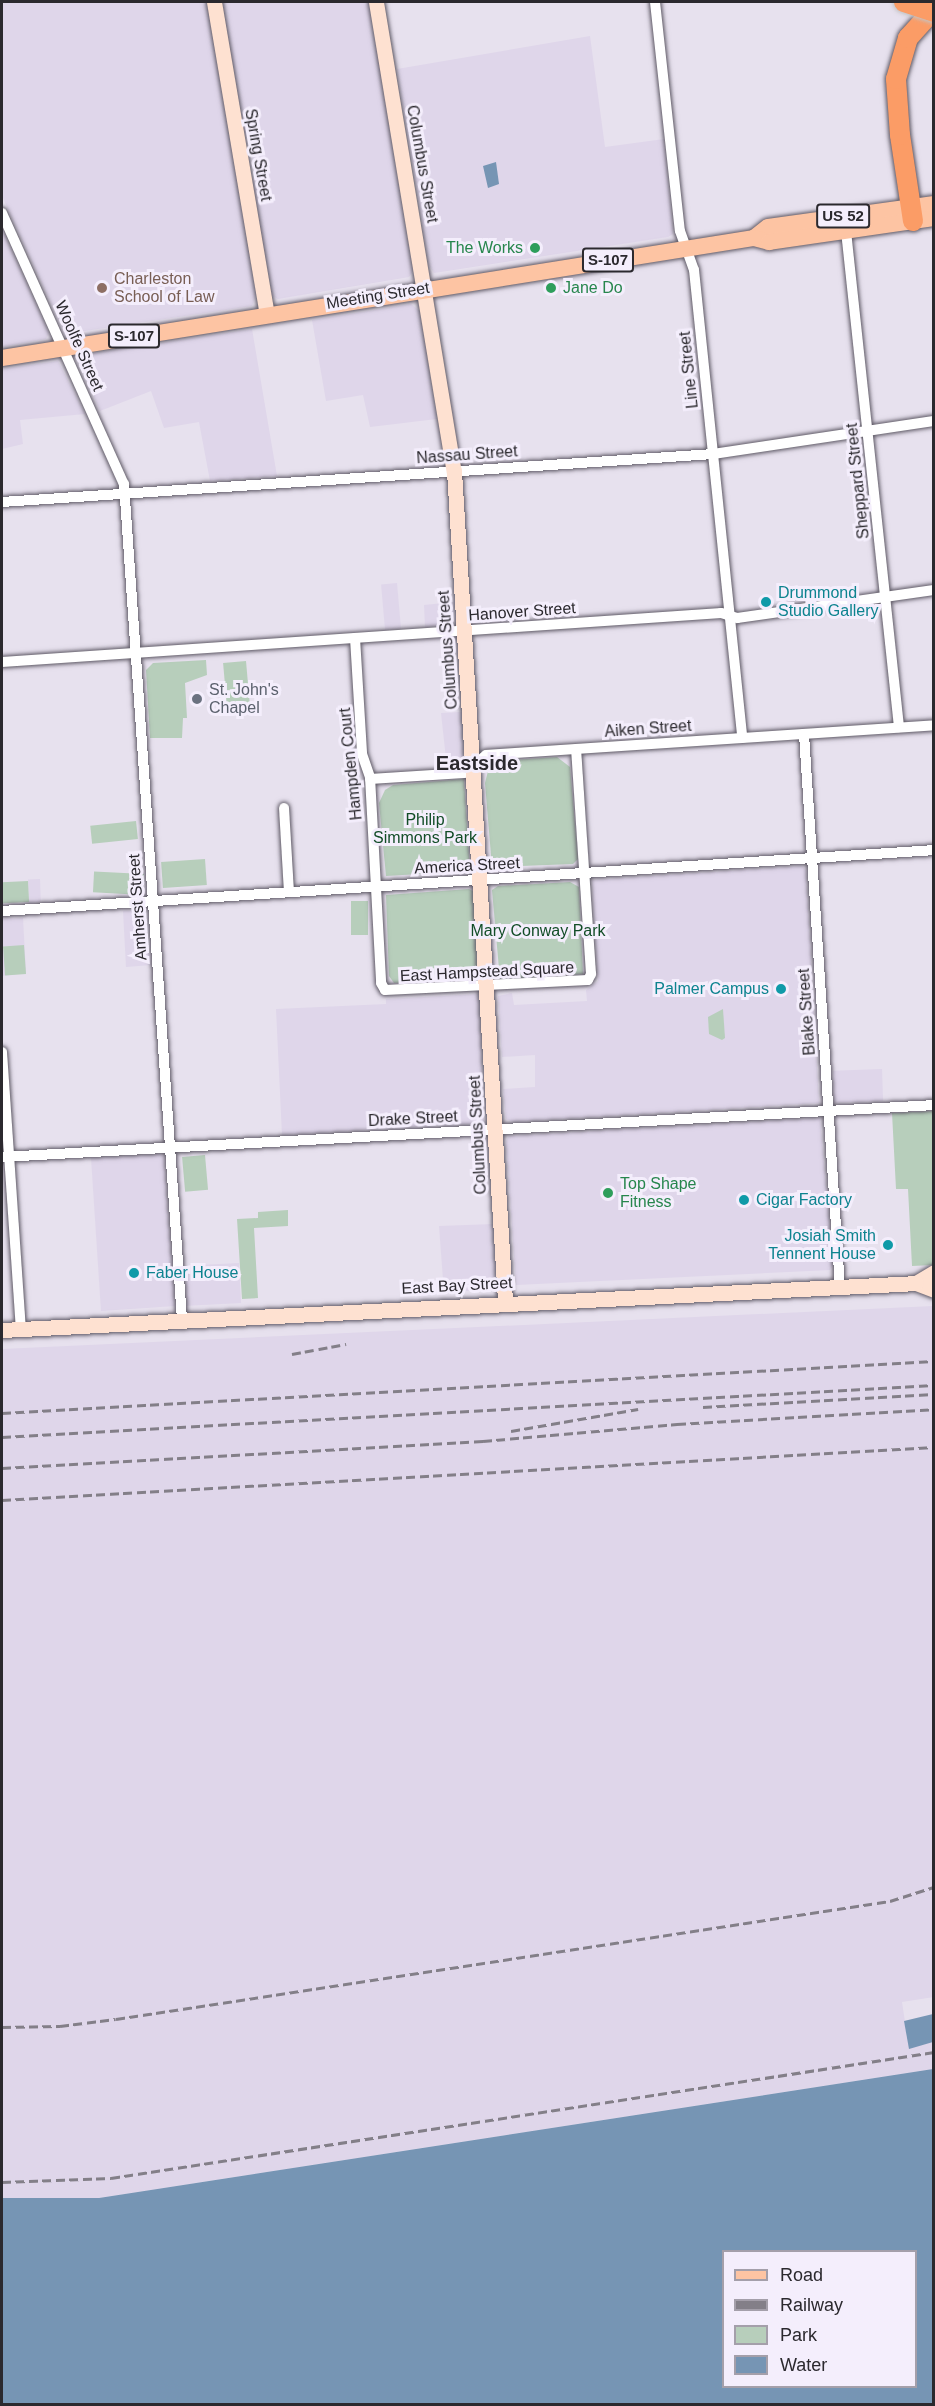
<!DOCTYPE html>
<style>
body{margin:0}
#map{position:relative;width:935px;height:2406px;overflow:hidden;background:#e7e1ee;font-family:Arial,sans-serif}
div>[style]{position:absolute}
.built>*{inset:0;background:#dfd6ea;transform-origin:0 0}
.green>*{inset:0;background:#b7cebb;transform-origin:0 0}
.water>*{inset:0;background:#7695b4}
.roads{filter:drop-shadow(0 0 2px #5f5a66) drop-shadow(0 0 2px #5f5a66)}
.street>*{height:10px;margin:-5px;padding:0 5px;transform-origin:5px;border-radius:5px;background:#fff}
.secondary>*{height:15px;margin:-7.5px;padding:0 7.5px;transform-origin:7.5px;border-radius:7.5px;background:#fee1d1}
.primary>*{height:16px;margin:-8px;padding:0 8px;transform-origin:8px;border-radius:8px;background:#fdc4a3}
.highway>*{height:20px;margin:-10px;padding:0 10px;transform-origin:10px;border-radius:10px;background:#fb9c66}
.rail>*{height:3px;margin-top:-1.5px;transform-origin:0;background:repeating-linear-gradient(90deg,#837f88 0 9px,transparent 0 13.5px)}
.bridges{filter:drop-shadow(0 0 2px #c4c3c4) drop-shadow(0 0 2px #c4c3c4)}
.highway-bridge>*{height:20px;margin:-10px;padding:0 10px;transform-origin:10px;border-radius:10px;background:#fb9c66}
.dots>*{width:16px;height:16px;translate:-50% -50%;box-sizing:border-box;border:3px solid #f4eefc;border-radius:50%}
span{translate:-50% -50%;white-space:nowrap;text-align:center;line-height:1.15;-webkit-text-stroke:6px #f4eefc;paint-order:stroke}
.shield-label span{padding:2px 4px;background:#f4eefc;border:2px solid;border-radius:4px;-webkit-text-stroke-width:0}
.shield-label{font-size:15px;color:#2b292e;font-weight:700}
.street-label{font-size:16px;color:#2b292e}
.leisure-label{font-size:16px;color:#27864d}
.right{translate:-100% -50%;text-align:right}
.left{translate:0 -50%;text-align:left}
.education-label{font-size:16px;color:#785e54}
.culture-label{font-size:16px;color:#0d838f}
.worship-label{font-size:16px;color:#5b616d}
.park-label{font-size:16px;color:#124d27}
.quarter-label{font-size:20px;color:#2b292e;font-weight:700}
.frame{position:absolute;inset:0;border:3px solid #2b292e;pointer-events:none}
.legend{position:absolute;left:722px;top:2250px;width:195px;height:138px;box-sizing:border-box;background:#f4eefc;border:2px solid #a49faa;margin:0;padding:8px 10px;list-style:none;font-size:18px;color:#2b292e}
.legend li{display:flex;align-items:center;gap:12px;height:30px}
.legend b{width:30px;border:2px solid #a49faa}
</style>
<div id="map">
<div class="built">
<i style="clip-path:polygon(2px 2px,208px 2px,257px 293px,252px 306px,65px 334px,2px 196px)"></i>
<i style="clip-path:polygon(219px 2px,369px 2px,413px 271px,409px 277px,278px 299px,270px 295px,250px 188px,255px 177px,249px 139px,241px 130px)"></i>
<i style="clip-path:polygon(590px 36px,605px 147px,664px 139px,673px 234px,668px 237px,434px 273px,429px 265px,397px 69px)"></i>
<i style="clip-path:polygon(2px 229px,49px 333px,46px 339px,2px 347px)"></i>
<i style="clip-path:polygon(411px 304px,420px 311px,437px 419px,370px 427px,363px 395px,326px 401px,312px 320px)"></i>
<i style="clip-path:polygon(252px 329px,277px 476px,210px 481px,199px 422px,164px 428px,151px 391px,100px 411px,79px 363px,88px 354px)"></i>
<i style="clip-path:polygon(58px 361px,85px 414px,20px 420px,23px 444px,2px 449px,2px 369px)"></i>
<i style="left:397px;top:583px;width:46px;height:16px;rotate:85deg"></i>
<i style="clip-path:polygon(454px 602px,453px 625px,425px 627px,424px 605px)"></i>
<i style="clip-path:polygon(462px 712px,465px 762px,447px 768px,441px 713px)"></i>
<i style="clip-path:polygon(802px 866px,806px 870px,819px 1103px,513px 1122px,506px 1119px,503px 1089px,535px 1087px,535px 1055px,502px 1057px,498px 996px,512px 993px,514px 1005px,587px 1001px,586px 990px,598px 981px,592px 880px)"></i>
<i style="left:40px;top:879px;width:23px;height:12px;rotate:88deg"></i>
<i style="clip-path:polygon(143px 910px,151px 965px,126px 967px,123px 911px)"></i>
<i style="clip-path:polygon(23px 918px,26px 973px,2px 976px,2px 919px)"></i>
<i style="clip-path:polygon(479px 994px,484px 1123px,282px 1135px,276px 1009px,386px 1004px,386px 999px)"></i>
<i style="left:882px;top:1069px;width:32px;height:49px;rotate:88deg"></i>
<i style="clip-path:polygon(820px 1118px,833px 1265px,830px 1270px,516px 1285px,506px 1141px,509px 1136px)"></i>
<i style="clip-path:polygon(160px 1154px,164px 1157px,175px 1306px,101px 1311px,91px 1158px)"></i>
<i style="clip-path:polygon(494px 1224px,497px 1285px,491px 1289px,444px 1293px,439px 1226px)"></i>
<i style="left:239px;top:1263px;width:40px;height:54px;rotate:87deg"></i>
<i style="clip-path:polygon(933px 1306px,934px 1997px,902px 2002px,909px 2048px,933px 2042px,933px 2069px,99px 2198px,2px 2198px,2px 1349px)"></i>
</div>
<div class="green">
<i style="clip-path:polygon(206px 660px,207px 675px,185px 683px,187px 718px,183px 718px,182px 738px,150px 738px,146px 670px,153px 663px)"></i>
<i style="left:246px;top:661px;width:45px;height:23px;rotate:85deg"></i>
<i style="clip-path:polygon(557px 757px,570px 767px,578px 859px,573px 864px,492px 867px,485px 783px,489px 767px,497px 761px)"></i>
<i style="clip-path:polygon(464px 779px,470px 871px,386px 876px,379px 803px,385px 790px,393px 785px)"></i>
<i style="left:136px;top:821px;width:18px;height:46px;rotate:84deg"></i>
<i style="left:205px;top:859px;width:26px;height:44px;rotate:86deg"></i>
<i style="left:144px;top:874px;width:21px;height:50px;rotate:93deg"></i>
<i style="left:28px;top:881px;width:21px;height:26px;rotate:87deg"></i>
<i style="clip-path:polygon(570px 882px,579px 887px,583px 974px,500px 980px,492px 890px,498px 886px)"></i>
<i style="clip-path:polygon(469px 889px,473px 891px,478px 980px,394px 983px,389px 976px,386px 895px)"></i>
<i style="left:351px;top:901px;width:17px;height:34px"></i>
<i style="left:24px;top:945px;width:29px;height:21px;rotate:86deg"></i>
<i style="clip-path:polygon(723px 1009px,725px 1038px,722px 1040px,709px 1034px,708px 1017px)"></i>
<i style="clip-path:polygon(933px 1111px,933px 1265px,912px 1266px,908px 1189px,896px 1189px,892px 1113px)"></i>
<i style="left:205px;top:1155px;width:35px;height:23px;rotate:85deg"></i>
<i style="clip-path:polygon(288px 1210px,288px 1226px,254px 1228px,258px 1298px,242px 1299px,237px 1219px,258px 1218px,258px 1212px)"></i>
</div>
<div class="water">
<i style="clip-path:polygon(496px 162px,499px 184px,488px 188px,483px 166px)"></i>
<i style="clip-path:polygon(933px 2014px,933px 2042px,909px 2049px,904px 2021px)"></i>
<i style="clip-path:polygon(evenodd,933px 2069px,933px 2404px,2px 2404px,2px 2198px,99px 2198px,933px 2069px,724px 2252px,916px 2252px,916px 2386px,724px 2386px,724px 2252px)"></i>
</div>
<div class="roads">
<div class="street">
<i style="left:655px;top:2px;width:230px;rotate:83.8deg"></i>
<i style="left:680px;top:231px;width:41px;rotate:70.3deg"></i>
<i style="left:694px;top:270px;width:470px;rotate:84.1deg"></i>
<i style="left:2px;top:213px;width:297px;rotate:65.8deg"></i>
<i style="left:124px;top:484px;width:837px;rotate:86.03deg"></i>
<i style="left:846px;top:231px;width:499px;rotate:83.9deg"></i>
<i style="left:2px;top:502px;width:713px;rotate:-3.86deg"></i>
<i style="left:713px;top:454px;width:223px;rotate:-8.5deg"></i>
<i style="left:355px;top:638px;width:116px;rotate:86.5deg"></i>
<i style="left:362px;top:754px;width:24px;rotate:71deg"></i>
<i style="left:370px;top:777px;width:206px;rotate:86.9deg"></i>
<i style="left:381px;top:983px;width:8px;rotate:60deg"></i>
<i style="left:385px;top:990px;width:203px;rotate:-2.8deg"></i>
<i style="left:588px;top:980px;width:7px;rotate:-63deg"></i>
<i style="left:591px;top:974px;width:225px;rotate:-93.8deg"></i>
<i style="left:2px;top:662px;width:721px;rotate:-3.9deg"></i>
<i style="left:721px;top:613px;width:17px;rotate:17deg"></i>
<i style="left:737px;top:618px;width:199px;rotate:-8.1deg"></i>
<i style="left:804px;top:734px;width:554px;rotate:86.28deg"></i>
<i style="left:370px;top:779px;width:94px;rotate:-3.7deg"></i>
<i style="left:464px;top:773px;width:28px;rotate:-39deg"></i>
<i style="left:486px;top:755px;width:449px;rotate:-3.8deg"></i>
<i style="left:284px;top:808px;width:84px;rotate:86.6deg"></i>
<i style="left:2px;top:911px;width:934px;rotate:-3.74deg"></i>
<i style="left:2px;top:1052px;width:277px;rotate:86.1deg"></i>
<i style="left:2px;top:1157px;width:933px;rotate:-3.19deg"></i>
</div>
<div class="secondary">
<i style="left:214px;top:2px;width:316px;rotate:80.4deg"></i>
<i style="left:376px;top:2px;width:475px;rotate:80.6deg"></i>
<i style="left:454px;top:471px;width:832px;rotate:86.48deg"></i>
<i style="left:916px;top:1283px;width:21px;rotate:-31deg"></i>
<i style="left:916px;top:1283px;width:19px;rotate:21deg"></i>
<i style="left:2px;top:1330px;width:915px;rotate:-2.94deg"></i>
</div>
<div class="primary">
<i style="left:755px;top:237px;width:16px;rotate:-38deg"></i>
<i style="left:768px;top:227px;width:168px;rotate:-7.9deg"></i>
<i style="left:2px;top:358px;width:762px;rotate:-9.07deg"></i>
<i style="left:754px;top:238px;width:16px;rotate:15deg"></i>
<i style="left:769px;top:242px;width:167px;rotate:-8.3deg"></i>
</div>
<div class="highway">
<i style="left:913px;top:221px;width:87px;rotate:-98.6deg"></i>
<i style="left:900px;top:135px;width:56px;rotate:-94.1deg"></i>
<i style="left:896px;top:79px;width:43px;rotate:-73.7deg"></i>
<i style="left:908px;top:38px;width:39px;rotate:-48deg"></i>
</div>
</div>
<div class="rail">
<i style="left:292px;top:1354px;width:55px;rotate:-10.5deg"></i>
<i style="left:703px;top:1407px;width:231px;rotate:-3.2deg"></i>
<i style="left:2px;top:1413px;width:933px;rotate:-3.19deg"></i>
<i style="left:511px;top:1431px;width:129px;rotate:-9.8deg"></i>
<i style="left:2px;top:1437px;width:933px;rotate:-3.19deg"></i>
<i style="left:2px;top:1468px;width:482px;rotate:-3.2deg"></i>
<i style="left:483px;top:1441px;width:195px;rotate:-5deg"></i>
<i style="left:677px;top:1424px;width:257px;rotate:-3.3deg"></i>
<i style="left:2px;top:1500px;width:934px;rotate:-3.25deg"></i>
<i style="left:2px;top:2027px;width:58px;rotate:-1deg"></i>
<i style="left:60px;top:2026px;width:56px;rotate:-7.1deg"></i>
<i style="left:116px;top:2019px;width:783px;rotate:-8.67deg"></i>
<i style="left:890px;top:1901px;width:46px;rotate:-17.7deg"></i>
<i style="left:2px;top:2182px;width:109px;rotate:-2.1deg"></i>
<i style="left:111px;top:2178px;width:833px;rotate:-8.7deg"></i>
</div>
<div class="bridges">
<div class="highway-bridge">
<i style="left:904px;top:2px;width:32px;rotate:18deg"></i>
</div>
</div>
<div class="dots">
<i style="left:535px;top:248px;background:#2e9e5b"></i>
<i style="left:102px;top:288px;background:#8d6e63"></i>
<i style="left:551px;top:288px;background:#2e9e5b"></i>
<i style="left:766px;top:602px;background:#0f9aa8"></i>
<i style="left:197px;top:699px;background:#6b7280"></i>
<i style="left:781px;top:989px;background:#0f9aa8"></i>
<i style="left:608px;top:1193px;background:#2e9e5b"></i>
<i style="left:744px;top:1200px;background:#0f9aa8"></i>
<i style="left:888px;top:1245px;background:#0f9aa8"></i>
<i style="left:134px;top:1273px;background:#0f9aa8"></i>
</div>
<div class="shield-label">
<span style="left:843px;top:216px">US 52</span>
<span style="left:608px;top:260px">S-107</span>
<span style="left:134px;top:336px">S-107</span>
</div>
<div class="street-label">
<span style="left:258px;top:155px;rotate:80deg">Spring Street</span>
<span style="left:422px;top:164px;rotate:80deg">Columbus Street</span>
<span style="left:378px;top:296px;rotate:-9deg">Meeting Street</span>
<span style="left:79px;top:346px;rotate:66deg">Woolfe Street</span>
<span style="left:689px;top:370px;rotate:-96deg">Line Street</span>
<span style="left:467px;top:455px;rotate:-4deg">Nassau Street</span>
<span style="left:858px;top:481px;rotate:-96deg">Sheppard Street</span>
<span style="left:522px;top:612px;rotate:-4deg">Hanover Street</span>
<span style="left:448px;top:650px;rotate:-94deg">Columbus Street</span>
<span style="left:648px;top:729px;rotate:-4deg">Aiken Street</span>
<span style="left:351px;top:764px;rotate:-96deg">Hampden Court</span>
<span style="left:467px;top:866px;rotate:-3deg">America Street</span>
<span style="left:138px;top:907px;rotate:-94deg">Amherst Street</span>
<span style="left:487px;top:972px;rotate:-3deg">East Hampstead Square</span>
<span style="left:807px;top:1012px;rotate:-94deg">Blake Street</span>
<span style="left:413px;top:1119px;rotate:-3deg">Drake Street</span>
<span style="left:478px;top:1135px;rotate:-93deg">Columbus Street</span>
<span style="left:457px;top:1286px;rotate:-3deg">East Bay Street</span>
</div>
<div class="leisure-label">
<span class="right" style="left:523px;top:248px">The Works</span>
<span class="left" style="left:563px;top:288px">Jane Do</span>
<span class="left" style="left:620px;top:1193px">Top Shape<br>Fitness</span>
</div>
<div class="education-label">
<span class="left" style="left:114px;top:288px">Charleston<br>School of Law</span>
</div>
<div class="culture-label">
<span class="left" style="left:778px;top:602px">Drummond<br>Studio Gallery</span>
<span class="right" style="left:769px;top:989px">Palmer Campus</span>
<span class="left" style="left:756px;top:1200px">Cigar Factory</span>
<span class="right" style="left:876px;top:1245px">Josiah Smith<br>Tennent House</span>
<span class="left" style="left:146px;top:1273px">Faber House</span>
</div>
<div class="worship-label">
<span class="left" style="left:209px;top:699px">St. John's<br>Chapel</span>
</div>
<div class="park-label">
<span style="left:425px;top:829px">Philip<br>Simmons Park</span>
<span style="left:538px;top:931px">Mary Conway Park</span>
</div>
<div class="quarter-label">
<span style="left:477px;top:763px">Eastside</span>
</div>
<div class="frame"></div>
<ul class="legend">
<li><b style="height:8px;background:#fdc4a3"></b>Road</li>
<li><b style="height:8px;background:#837f88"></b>Railway</li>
<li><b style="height:16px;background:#b7cebb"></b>Park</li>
<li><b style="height:16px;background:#7695b4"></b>Water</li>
</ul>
</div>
